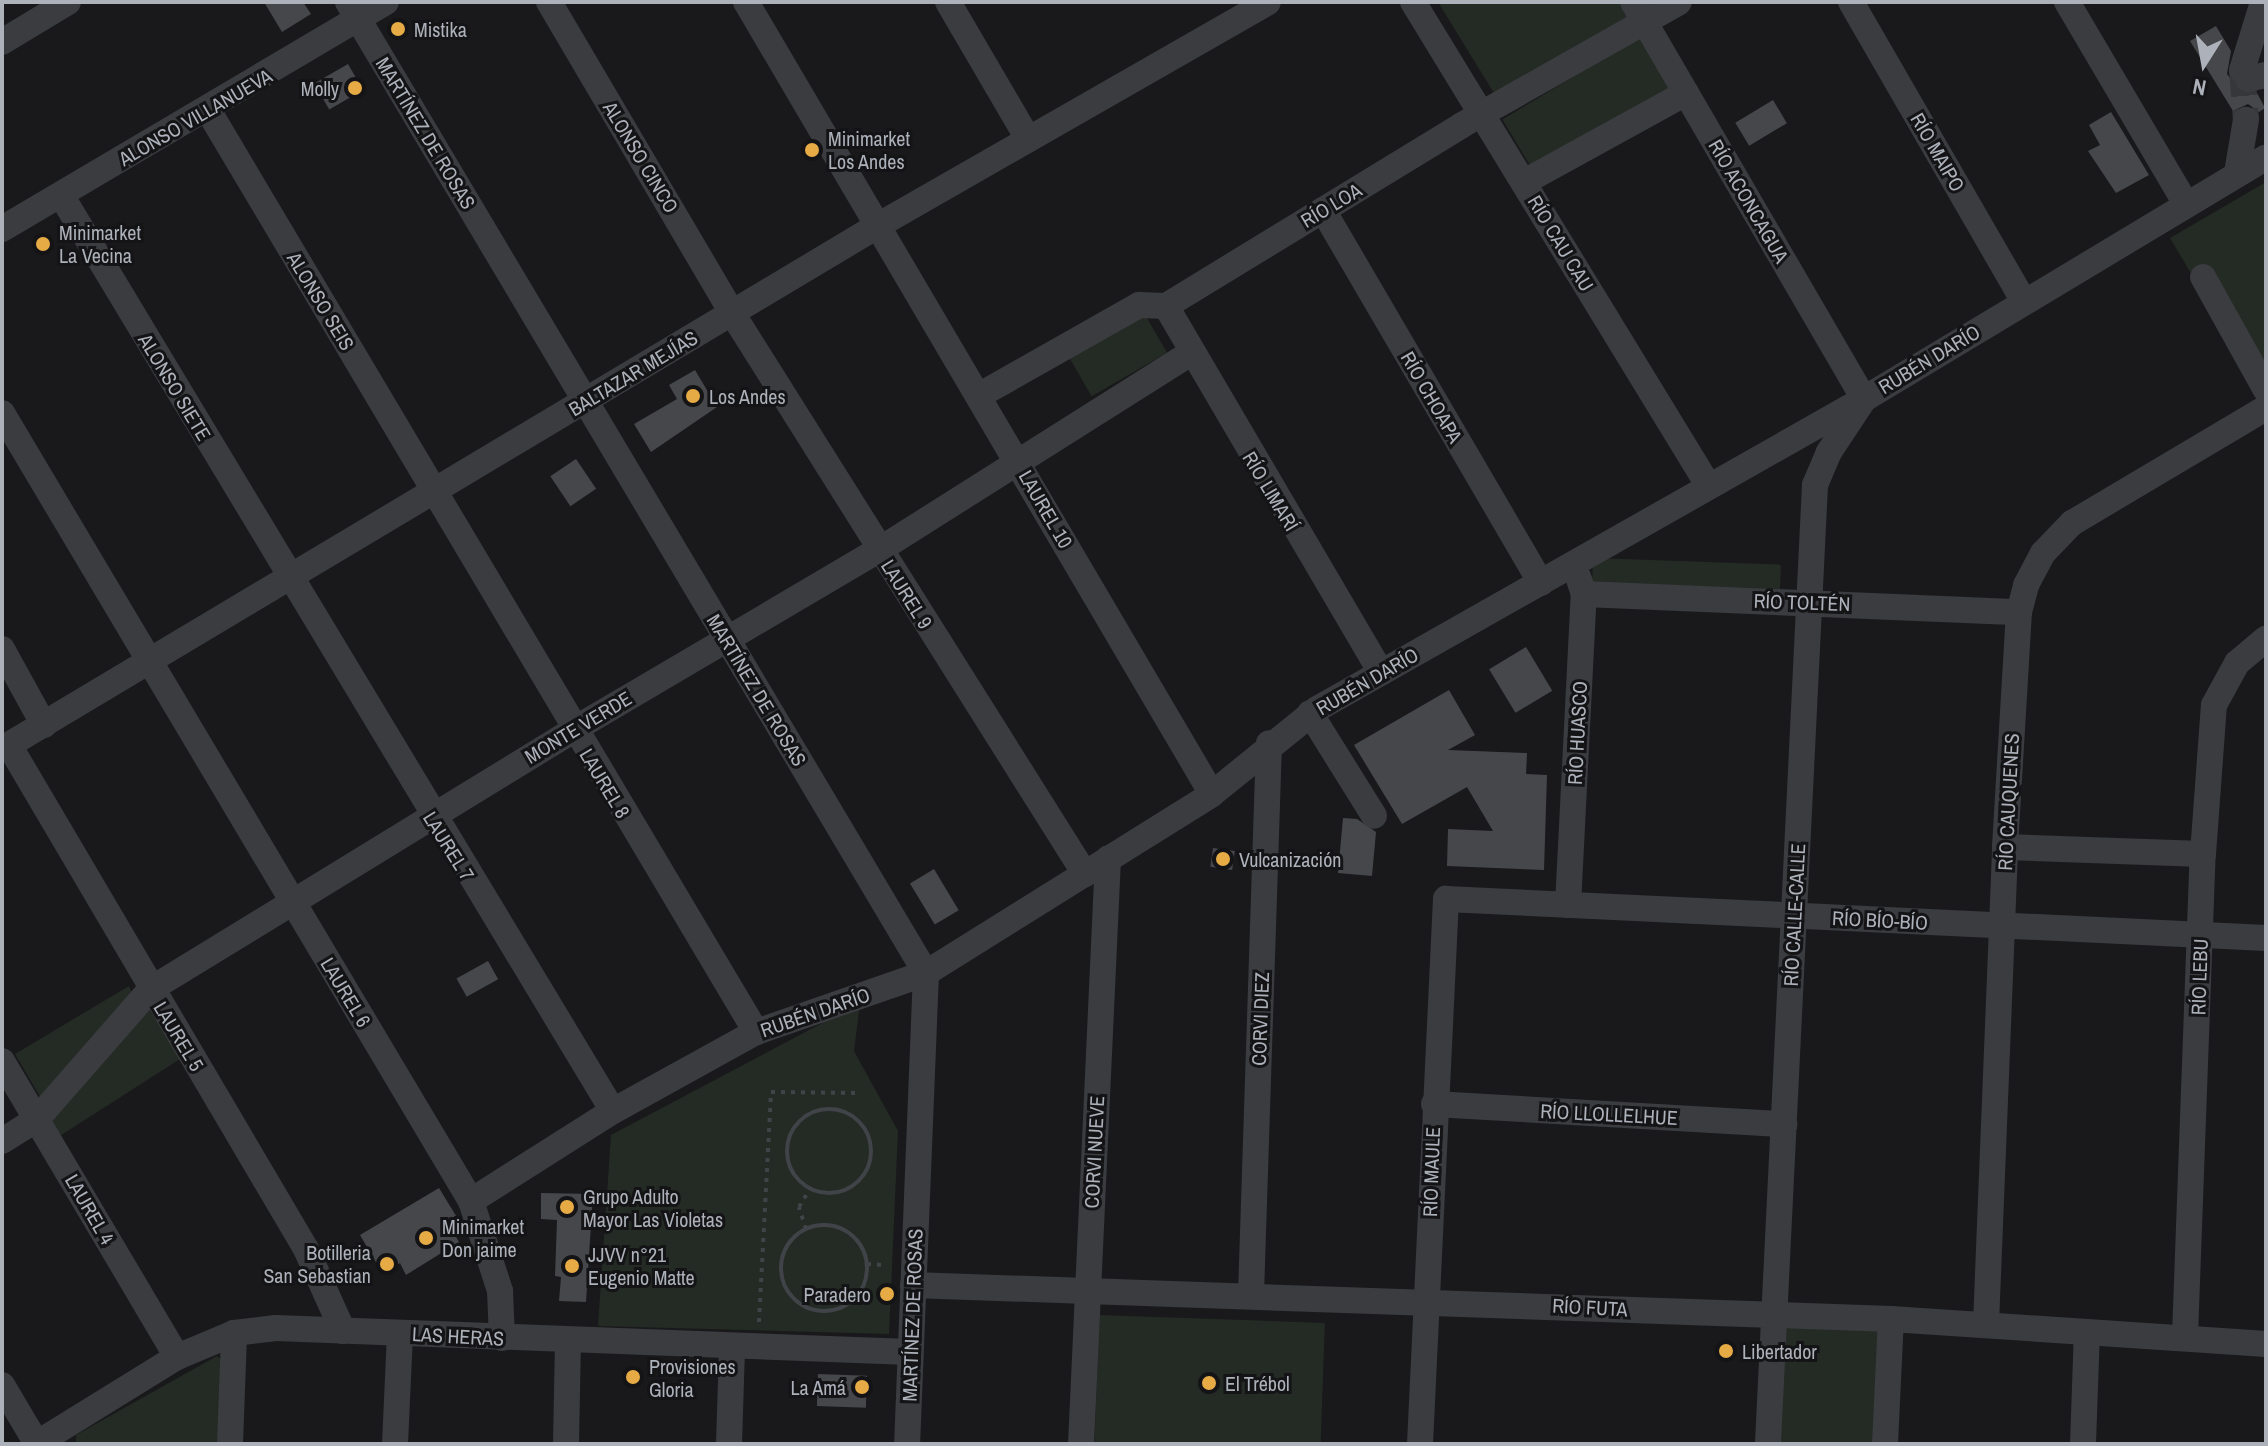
<!DOCTYPE html>
<meta charset="utf-8">
<style>
body{margin:0}
#map{position:relative;width:2268px;height:1446px;overflow:hidden;background:#19191b;font-family:"Archivo Narrow",sans-serif}
div>[style]{position:absolute}
.green>*{inset:0;background:#232b24;transform-origin:0 0}
.building>*{inset:0;background:#46474b;transform-origin:0 0}
.minor-tunnel>*{height:26px;margin-top:-13px;transform-origin:0;background:repeating-linear-gradient(90deg,#36373b 0 26px,transparent 0 39px)}
.path>*{height:4px;margin-top:-2px;transform-origin:0;background:repeating-linear-gradient(90deg,#404347 0 4px,transparent 0 10px)}
.path>.ring{margin:-2px;padding:0;box-sizing:content-box;background:none;border:4px solid #404347;border-radius:50%}
.minor>*{height:26px;margin:-13px;padding:0 13px;transform-origin:13px;border-radius:13px;background:#3a3c40}
.dots>*{width:22px;height:22px;translate:-50% -50%;box-sizing:border-box;border:4px solid #141416;border-radius:50%}
span{translate:-50% -50%;white-space:nowrap;text-align:center;line-height:1.15;-webkit-text-stroke:6px #141416;paint-order:stroke}
.poi-label{font-size:20px;color:#acb1ba}
.left{translate:0 -50%;text-align:left}
.right{translate:-100% -50%;text-align:right}
.street-label{font-size:20px;color:#acb1ba}
.frame{position:absolute;inset:0;border:4px solid #acb1ba;pointer-events:none}
.north{position:absolute;left:2164px;top:24px;width:80px;height:80px;-webkit-text-stroke:6px #141416;paint-order:stroke;rotate:191deg;font-size:22px;font-weight:700;line-height:32px;text-align:center;color:#acb1ba}
.north::after{content:'';display:block;margin:auto;width:28px;height:36px;background:#acb1ba;clip-path:polygon(50% 0,100% 100%,50% 72%,0 100%)}
</style>
<div id="map">
<div class="green">
<i style="clip-path:polygon(1438px 2px,1619px 2px,1629px 21px,1497px 98px)"></i>
<i style="left:1643px;top:35px;width:77px;height:164px;rotate:59deg"></i>
<i style="clip-path:polygon(2266px 182px,2266px 365px,2192px 275px,2170px 238px)"></i>
<i style="left:1144px;top:313px;width:46px;height:87px;rotate:60deg"></i>
<i style="left:1593px;top:558px;width:188px;height:32px;rotate:2deg"></i>
<i style="clip-path:polygon(129px 986px,133px 996px,42px 1100px,15px 1054px)"></i>
<i style="clip-path:polygon(860px 1003px,854px 1051px,898px 1131px,889px 1334px,598px 1326px,611px 1135px)"></i>
<i style="clip-path:polygon(150px 1010px,180px 1059px,55px 1139px,50px 1117px)"></i>
<i style="left:1099px;top:1315px;width:226px;height:129px;rotate:2deg"></i>
<i style="left:1785px;top:1321px;width:97px;height:123px;rotate:4deg"></i>
<i style="clip-path:polygon(217px 1356px,227px 1365px,225px 1444px,76px 1444px,76px 1435px)"></i>
</div>
<div class="building">
<i style="clip-path:polygon(264px 2px,303px 2px,311px 14px,282px 32px)"></i>
<i style="clip-path:polygon(2216px 26px,2231px 51px,2227px 74px,2242px 94px,2257px 93px,2265px 108px,2259px 112px,2248px 104px,2233px 111px,2190px 41px)"></i>
<i style="left:348px;top:64px;width:30px;height:39px;rotate:60deg"></i>
<i style="left:1773px;top:100px;width:27px;height:44px;rotate:59deg"></i>
<i style="clip-path:polygon(2111px 112px,2149px 175px,2116px 193px,2088px 151px,2100px 145px,2089px 125px)"></i>
<i style="clip-path:polygon(695px 370px,717px 407px,651px 452px,634px 424px,677px 399px,669px 385px)"></i>
<i style="left:576px;top:459px;width:36px;height:31px;rotate:56deg"></i>
<i style="left:1526px;top:647px;width:51px;height:43px;rotate:59deg"></i>
<i style="clip-path:polygon(1449px 690px,1475px 735px,1448px 750px,1527px 753px,1526px 774px,1547px 775px,1544px 870px,1447px 866px,1448px 829px,1493px 831px,1467px 787px,1402px 824px,1354px 745px)"></i>
<i style="clip-path:polygon(1343px 818px,1357px 819px,1376px 832px,1372px 876px,1338px 873px)"></i>
<i style="left:1213px;top:848px;width:22px;height:19px;rotate:8deg"></i>
<i style="left:934px;top:869px;width:48px;height:28px;rotate:59deg"></i>
<i style="left:488px;top:961px;width:21px;height:36px;rotate:61deg"></i>
<i style="clip-path:polygon(439px 1188px,461px 1224px,452px 1230px,459px 1242px,406px 1275px,400px 1263px,383px 1274px,360px 1235px)"></i>
<i style="clip-path:polygon(541px 1193px,593px 1194px,586px 1302px,559px 1301px,561px 1277px,555px 1276px,557px 1220px,541px 1219px)"></i>
<i style="left:818px;top:1374px;width:49px;height:32px;rotate:2deg"></i>
</div>
<div class="minor-tunnel">
<i style="left:2242px;top:70px;width:50px;rotate:85.4deg"></i>
</div>
<div class="path">
<i class="ring" style="left:787px;top:1109px;width:80px;height:80px"></i>
<i class="ring" style="left:781px;top:1225px;width:82px;height:82px"></i>
<i style="left:806px;top:1229px;width:23px;rotate:-108deg"></i>
<i style="left:799px;top:1207px;width:21px;rotate:-59deg"></i>
<i style="left:867px;top:1264px;width:16px;rotate:4deg"></i>
<i style="left:759px;top:1322px;width:230px;rotate:-87deg"></i>
<i style="left:771px;top:1092px;width:88px;rotate:0.7deg"></i>
</div>
<div class="minor">
<i style="left:348px;top:2px;width:1130px;rotate:59.24deg"></i>
<i style="left:926px;top:973px;width:471px;rotate:92.3deg"></i>
<i style="left:549px;top:2px;width:361px;rotate:59.5deg"></i>
<i style="left:732px;top:313px;width:663px;rotate:57.82deg"></i>
<i style="left:746px;top:2px;width:919px;rotate:59.53deg"></i>
<i style="left:948px;top:2px;width:159px;rotate:59.7deg"></i>
<i style="left:1413px;top:2px;width:566px;rotate:58.58deg"></i>
<i style="left:1633px;top:2px;width:459px;rotate:59.8deg"></i>
<i style="left:1864px;top:399px;width:64px;rotate:123.4deg"></i>
<i style="left:1829px;top:452px;width:36px;rotate:113deg"></i>
<i style="left:1815px;top:485px;width:960px;rotate:92.81deg"></i>
<i style="left:1851px;top:2px;width:346px;rotate:60deg"></i>
<i style="left:2067px;top:2px;width:232px;rotate:59.5deg"></i>
<i style="left:2px;top:42px;width:77px;rotate:-31.2deg"></i>
<i style="left:2242px;top:70px;width:71px;rotate:-72.8deg"></i>
<i style="left:2248px;top:79px;width:18px;rotate:-13deg"></i>
<i style="left:208px;top:110px;width:1073px;rotate:59.27deg"></i>
<i style="left:2237px;top:173px;width:54px;rotate:-80.4deg"></i>
<i style="left:1524px;top:182px;width:185px;rotate:-28.8deg"></i>
<i style="left:61px;top:195px;width:1069px;rotate:58.93deg"></i>
<i style="left:1323px;top:210px;width:432px;rotate:59.7deg"></i>
<i style="left:2px;top:229px;width:446px;rotate:-30.6deg"></i>
<i style="left:2203px;top:277px;width:129px;rotate:60.9deg"></i>
<i style="left:1166px;top:306px;width:425px;rotate:59.6deg"></i>
<i style="left:980px;top:395px;width:183px;rotate:-29.5deg"></i>
<i style="left:1139px;top:305px;width:27px;rotate:2deg"></i>
<i style="left:1166px;top:306px;width:347px;rotate:-31.4deg"></i>
<i style="left:1462px;top:125px;width:249px;rotate:-29.5deg"></i>
<i style="left:2px;top:413px;width:917px;rotate:59.24deg"></i>
<i style="left:471px;top:1201px;width:95px;rotate:72.1deg"></i>
<i style="left:500px;top:1291px;width:47px;rotate:87.6deg"></i>
<i style="left:1584px;top:594px;width:435px;rotate:2.4deg"></i>
<i style="left:2px;top:649px;width:87px;rotate:61.1deg"></i>
<i style="left:1310px;top:713px;width:121px;rotate:58.1deg"></i>
<i style="left:9px;top:745px;width:585px;rotate:59.49deg"></i>
<i style="left:306px;top:1249px;width:90px;rotate:65.7deg"></i>
<i style="left:2px;top:749px;width:1022px;rotate:-30.86deg"></i>
<i style="left:879px;top:225px;width:448px;rotate:-29.8deg"></i>
<i style="left:2005px;top:847px;width:198px;rotate:2deg"></i>
<i style="left:1568px;top:905px;width:311px;rotate:-87.1deg"></i>
<i style="left:1584px;top:594px;width:18px;rotate:-109deg"></i>
<i style="left:2px;top:1061px;width:344px;rotate:59.4deg"></i>
<i style="left:1434px;top:1104px;width:351px;rotate:3.3deg"></i>
<i style="left:2px;top:1141px;width:41px;rotate:-32.2deg"></i>
<i style="left:37px;top:1119px;width:173px;rotate:-48.8deg"></i>
<i style="left:151px;top:989px;width:495px;rotate:-31.5deg"></i>
<i style="left:573px;top:730px;width:355px;rotate:-30.5deg"></i>
<i style="left:879px;top:550px;width:367px;rotate:-32.3deg"></i>
<i style="left:471px;top:1201px;width:168px;rotate:-32.4deg"></i>
<i style="left:613px;top:1111px;width:163px;rotate:-28.9deg"></i>
<i style="left:756px;top:1032px;width:180px;rotate:-19.1deg"></i>
<i style="left:926px;top:973px;width:337px;rotate:-32deg"></i>
<i style="left:1212px;top:794px;width:135px;rotate:-39deg"></i>
<i style="left:1317px;top:709px;width:629px;rotate:-29.54deg"></i>
<i style="left:1864px;top:399px;width:469px;rotate:-31deg"></i>
<i style="left:913px;top:1285px;width:979px;rotate:1.99deg"></i>
<i style="left:1891px;top:1319px;width:376px;rotate:3.8deg"></i>
<i style="left:1251px;top:1294px;width:551px;rotate:-88.13deg"></i>
<i style="left:1986px;top:1324px;width:477px;rotate:-87.7deg"></i>
<i style="left:2005px;top:847px;width:235px;rotate:-86.6deg"></i>
<i style="left:2019px;top:612px;width:28px;rotate:-75deg"></i>
<i style="left:2026px;top:585px;width:36px;rotate:-62deg"></i>
<i style="left:2043px;top:553px;width:42px;rotate:-46deg"></i>
<i style="left:2072px;top:523px;width:226px;rotate:-30.7deg"></i>
<i style="left:2185px;top:1336px;width:482px;rotate:-87.9deg"></i>
<i style="left:2203px;top:854px;width:149px;rotate:-85.8deg"></i>
<i style="left:2214px;top:705px;width:48px;rotate:-61.3deg"></i>
<i style="left:2237px;top:663px;width:38px;rotate:-40deg"></i>
<i style="left:2px;top:1385px;width:69px;rotate:59.3deg"></i>
<i style="left:36px;top:1444px;width:166px;rotate:-31.7deg"></i>
<i style="left:177px;top:1357px;width:62px;rotate:-22.8deg"></i>
<i style="left:234px;top:1333px;width:42px;rotate:-6.8deg"></i>
<i style="left:276px;top:1328px;width:634px;rotate:2.17deg"></i>
<i style="left:230px;top:1444px;width:111px;rotate:-87.9deg"></i>
<i style="left:395px;top:1444px;width:111px;rotate:-87.4deg"></i>
<i style="left:566px;top:1444px;width:102px;rotate:-88.9deg"></i>
<i style="left:729px;top:1444px;width:95px;rotate:-88.2deg"></i>
<i style="left:1081px;top:1444px;width:586px;rotate:-87.36deg"></i>
<i style="left:1420px;top:1444px;width:546px;rotate:-87.27deg"></i>
<i style="left:1446px;top:899px;width:821px;rotate:2.72deg"></i>
<i style="left:1885px;top:1444px;width:125px;rotate:-87.3deg"></i>
<i style="left:2083px;top:1444px;width:112px;rotate:-88deg"></i>
</div>
<div class="dots">
<i style="left:398px;top:29px;background:#e7ab46"></i>
<i style="left:355px;top:88px;background:#e7ab46"></i>
<i style="left:812px;top:150px;background:#e7ab46"></i>
<i style="left:43px;top:244px;background:#e7ab46"></i>
<i style="left:693px;top:396px;background:#e7ab46"></i>
<i style="left:1223px;top:859px;background:#e7ab46"></i>
<i style="left:567px;top:1207px;background:#e7ab46"></i>
<i style="left:426px;top:1238px;background:#e7ab46"></i>
<i style="left:387px;top:1264px;background:#e7ab46"></i>
<i style="left:572px;top:1266px;background:#e7ab46"></i>
<i style="left:887px;top:1294px;background:#e7ab46"></i>
<i style="left:1726px;top:1351px;background:#e7ab46"></i>
<i style="left:633px;top:1377px;background:#e7ab46"></i>
<i style="left:1209px;top:1383px;background:#e7ab46"></i>
<i style="left:862px;top:1387px;background:#e7ab46"></i>
</div>
<div class="poi-label">
<span class="left" style="left:414px;top:29px">Mistika</span>
<span class="right" style="left:339px;top:88px">Molly</span>
<span class="left" style="left:828px;top:150px">Minimarket<br>Los Andes</span>
<span class="left" style="left:59px;top:244px">Minimarket<br>La Vecina</span>
<span class="left" style="left:709px;top:396px">Los Andes</span>
<span class="left" style="left:1239px;top:859px">Vulcanización</span>
<span class="left" style="left:583px;top:1208px">Grupo Adulto<br>Mayor Las Violetas</span>
<span class="left" style="left:442px;top:1238px">Minimarket<br>Don jaime</span>
<span class="right" style="left:371px;top:1264px">Botilleria<br>San Sebastian</span>
<span class="left" style="left:588px;top:1266px">JJVV n°21<br>Eugenio Matte</span>
<span class="right" style="left:871px;top:1294px">Paradero</span>
<span class="left" style="left:1742px;top:1351px">Libertador</span>
<span class="left" style="left:649px;top:1378px">Provisiones<br>Gloria</span>
<span class="left" style="left:1225px;top:1383px">El Trébol</span>
<span class="right" style="left:846px;top:1387px">La Amá</span>
</div>
<div class="street-label">
<span style="left:195px;top:117px;rotate:-30deg">ALONSO VILLANUEVA</span>
<span style="left:426px;top:133px;rotate:59deg">MARTÍNEZ DE ROSAS</span>
<span style="left:1938px;top:152px;rotate:60deg">RÍO MAIPO</span>
<span style="left:641px;top:157px;rotate:59deg">ALONSO CINCO</span>
<span style="left:1749px;top:201px;rotate:60deg">RÍO ACONCAGUA</span>
<span style="left:1331px;top:205px;rotate:-31deg">RÍO LOA</span>
<span style="left:1561px;top:243px;rotate:59deg">RÍO CAU CAU</span>
<span style="left:321px;top:301px;rotate:59deg">ALONSO SEIS</span>
<span style="left:1929px;top:359px;rotate:-31deg">RUBÉN DARÍO</span>
<span style="left:633px;top:373px;rotate:-31deg">BALTAZAR MEJÍAS</span>
<span style="left:175px;top:387px;rotate:59deg">ALONSO SIETE</span>
<span style="left:1432px;top:397px;rotate:60deg">RÍO CHOAPA</span>
<span style="left:1271px;top:491px;rotate:59deg">RÍO LIMARÍ</span>
<span style="left:1046px;top:509px;rotate:60deg">LAUREL 10</span>
<span style="left:907px;top:594px;rotate:58deg">LAUREL 9</span>
<span style="left:1802px;top:602px;rotate:2deg">RÍO TOLTÉN</span>
<span style="left:1367px;top:681px;rotate:-30deg">RUBÉN DARÍO</span>
<span style="left:757px;top:690px;rotate:59deg">MARTÍNEZ DE ROSAS</span>
<span style="left:578px;top:727px;rotate:-31deg">MONTE VERDE</span>
<span style="left:1577px;top:733px;rotate:-87deg">RÍO HUASCO</span>
<span style="left:605px;top:783px;rotate:59deg">LAUREL 8</span>
<span style="left:2008px;top:802px;rotate:-87deg">RÍO CAUQUENES</span>
<span style="left:449px;top:846px;rotate:58deg">LAUREL 7</span>
<span style="left:1794px;top:915px;rotate:-87deg">RÍO CALLE-CALLE</span>
<span style="left:1880px;top:920px;rotate:3deg">RÍO BÍO-BÍO</span>
<span style="left:2199px;top:977px;rotate:-88deg">RÍO LEBU</span>
<span style="left:346px;top:992px;rotate:59deg">LAUREL 6</span>
<span style="left:815px;top:1012px;rotate:-19deg">RUBÉN DARÍO</span>
<span style="left:1260px;top:1019px;rotate:-88deg">CORVI DIEZ</span>
<span style="left:179px;top:1036px;rotate:59deg">LAUREL 5</span>
<span style="left:1609px;top:1114px;rotate:3deg">RÍO LLOLLELHUE</span>
<span style="left:1094px;top:1152px;rotate:-87deg">CORVI NUEVE</span>
<span style="left:1431px;top:1172px;rotate:-88deg">RÍO MAULE</span>
<span style="left:90px;top:1209px;rotate:60deg">LAUREL 4</span>
<span style="left:1590px;top:1307px;rotate:3deg">RÍO FUTA</span>
<span style="left:912px;top:1315px;rotate:-88deg">MARTÍNEZ DE ROSAS</span>
<span style="left:458px;top:1336px;rotate:3deg">LAS HERAS</span>
</div>
<div class="frame"></div>
<div class="north">N</div>
</div>
